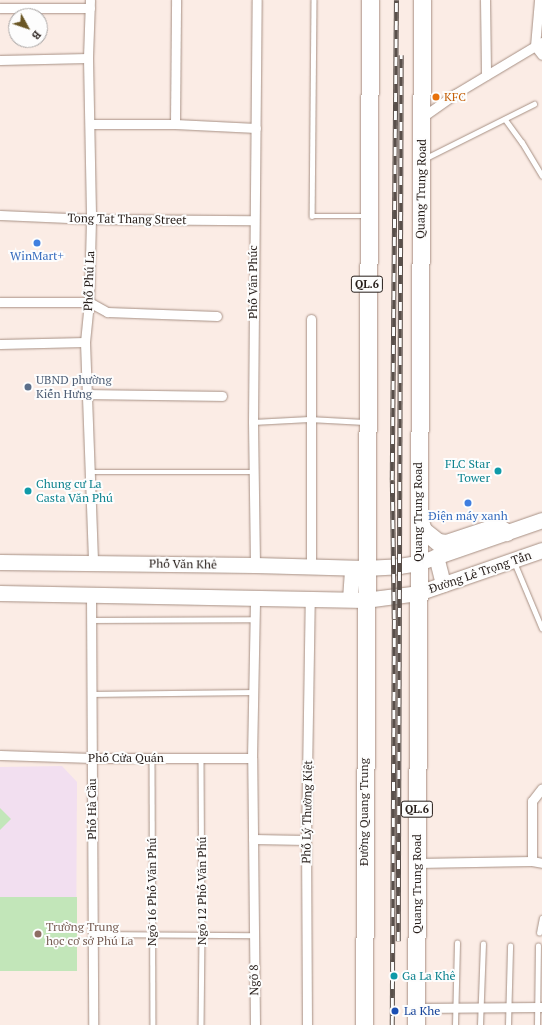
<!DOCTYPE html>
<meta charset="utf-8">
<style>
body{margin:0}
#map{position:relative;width:542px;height:1025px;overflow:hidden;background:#fbece5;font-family:"PT Serif",serif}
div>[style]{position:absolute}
.education>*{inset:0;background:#f2dff0}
.green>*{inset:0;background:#c2e6b9;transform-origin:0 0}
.roads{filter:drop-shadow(0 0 1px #a79084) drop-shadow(0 0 1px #a79084)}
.lane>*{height:4.5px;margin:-2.25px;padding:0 2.25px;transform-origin:2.25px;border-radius:2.25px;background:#fff}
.street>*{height:9px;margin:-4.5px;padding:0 4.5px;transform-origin:4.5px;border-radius:4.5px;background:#fff}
.primary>*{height:15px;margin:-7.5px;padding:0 7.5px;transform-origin:7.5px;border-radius:7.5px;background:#fff}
.highway>*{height:17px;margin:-8.5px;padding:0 8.5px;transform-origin:8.5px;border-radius:8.5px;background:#fff}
.rail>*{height:4.5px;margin-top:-2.25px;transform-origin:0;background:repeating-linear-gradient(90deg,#fdfdfd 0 9px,#594f4a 0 18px);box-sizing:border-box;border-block:1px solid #594f4a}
.dots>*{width:11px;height:11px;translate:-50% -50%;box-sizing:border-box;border:2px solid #fdfdfd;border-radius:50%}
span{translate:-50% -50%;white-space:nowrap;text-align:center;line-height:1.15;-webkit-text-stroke:4px #fdfdfd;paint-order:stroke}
.shield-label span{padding:1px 3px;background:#fdfdfd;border:1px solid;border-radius:3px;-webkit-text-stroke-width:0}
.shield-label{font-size:11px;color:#261d19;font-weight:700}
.food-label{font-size:12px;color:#c56008}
.left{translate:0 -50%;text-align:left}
.street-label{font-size:12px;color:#261d19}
.shop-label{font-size:12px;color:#366cbe}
.service-label{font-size:12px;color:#4e5e75}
.culture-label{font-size:12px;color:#0d838f}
.right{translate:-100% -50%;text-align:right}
.education-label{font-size:12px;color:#785e54}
.transit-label{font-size:12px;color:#164399}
.north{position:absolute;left:8px;top:8px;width:40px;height:40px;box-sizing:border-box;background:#fdfdfd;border:1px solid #a7a3a2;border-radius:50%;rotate:130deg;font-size:11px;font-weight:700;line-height:16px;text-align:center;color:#261d19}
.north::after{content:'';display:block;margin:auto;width:14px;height:18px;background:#6a5624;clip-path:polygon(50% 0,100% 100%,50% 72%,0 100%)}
</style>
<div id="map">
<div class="education">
<i style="clip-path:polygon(62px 766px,77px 782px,76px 971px,0 971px,0 767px)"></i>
</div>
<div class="green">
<i style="clip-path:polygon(0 808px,11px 819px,0 830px)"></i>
<i style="left:0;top:897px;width:77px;height:74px"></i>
</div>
<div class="roads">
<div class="lane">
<i style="left:314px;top:0;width:216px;rotate:90.5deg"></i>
<i style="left:312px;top:216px;width:54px"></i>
<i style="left:505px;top:119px;width:29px;rotate:54deg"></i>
<i style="left:522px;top:142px;width:39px;rotate:59deg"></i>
<i style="left:424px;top:159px;width:123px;rotate:-26.6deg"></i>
<i style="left:253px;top:422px;width:56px;rotate:-3.1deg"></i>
<i style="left:309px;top:419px;width:55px;rotate:3.1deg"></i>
<i style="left:89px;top:472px;width:165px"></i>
<i style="left:514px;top:561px;width:73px;rotate:67.3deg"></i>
<i style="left:91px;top:620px;width:164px;rotate:-0.3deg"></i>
<i style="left:91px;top:694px;width:162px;rotate:-0.7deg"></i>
<i style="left:152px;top:758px;width:267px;rotate:89.8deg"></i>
<i style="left:201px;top:758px;width:176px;rotate:89.7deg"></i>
<i style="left:202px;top:934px;width:91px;rotate:90.6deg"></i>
<i style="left:539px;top:933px;width:15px;rotate:-79deg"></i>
<i style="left:93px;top:934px;width:161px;rotate:0.4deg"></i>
<i style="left:455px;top:1025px;width:82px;rotate:-88.6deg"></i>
<i style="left:480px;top:1025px;width:81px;rotate:-87.9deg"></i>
<i style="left:508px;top:1025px;width:79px;rotate:-88.5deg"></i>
<i style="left:537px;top:1025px;width:79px;rotate:-89.3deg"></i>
</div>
<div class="street">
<i style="left:90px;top:0;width:58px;rotate:92deg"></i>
<i style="left:88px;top:58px;width:161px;rotate:88.9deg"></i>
<i style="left:91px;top:219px;width:83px;rotate:91.4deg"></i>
<i style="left:89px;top:302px;width:40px;rotate:95.7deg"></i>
<i style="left:85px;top:342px;width:220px;rotate:87.9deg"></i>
<i style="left:485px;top:0;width:75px;rotate:89.2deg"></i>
<i style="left:0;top:8px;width:90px"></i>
<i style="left:535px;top:46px;width:46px;rotate:-85deg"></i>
<i style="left:535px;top:46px;width:11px;rotate:52deg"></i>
<i style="left:0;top:60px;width:88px;rotate:-1.3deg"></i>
<i style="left:421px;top:118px;width:42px;rotate:-35.2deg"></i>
<i style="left:455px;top:94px;width:101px;rotate:-30.9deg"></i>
<i style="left:90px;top:124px;width:85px"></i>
<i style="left:175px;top:124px;width:81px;rotate:2.8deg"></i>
<i style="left:175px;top:124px;width:124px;rotate:-89.5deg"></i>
<i style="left:0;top:215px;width:91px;rotate:2.5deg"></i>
<i style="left:91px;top:219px;width:163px;rotate:0.4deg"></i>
<i style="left:0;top:302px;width:89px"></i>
<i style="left:89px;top:302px;width:21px;rotate:29deg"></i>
<i style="left:107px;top:312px;width:110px;rotate:2.1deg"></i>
<i style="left:0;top:344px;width:85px;rotate:-1.3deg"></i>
<i style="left:87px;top:394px;width:135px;rotate:0.8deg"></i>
<i style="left:255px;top:565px;width:143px;rotate:-90.8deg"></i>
<i style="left:253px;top:422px;width:422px;rotate:-89.5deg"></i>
<i style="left:311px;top:566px;width:247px;rotate:-90deg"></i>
<i style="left:91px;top:594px;width:431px;rotate:89.7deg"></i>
<i style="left:0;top:755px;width:92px;rotate:1.9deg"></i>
<i style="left:92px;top:758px;width:160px"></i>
<i style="left:253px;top:839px;width:53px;rotate:1.1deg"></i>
<i style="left:532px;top:861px;width:60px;rotate:-90deg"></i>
<i style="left:532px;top:801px;width:16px;rotate:-52deg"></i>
<i style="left:417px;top:863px;width:115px;rotate:-1deg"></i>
<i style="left:532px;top:861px;width:10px;rotate:11deg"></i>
<i style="left:416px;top:1008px;width:126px;rotate:-0.5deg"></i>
<i style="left:255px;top:1025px;width:267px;rotate:-90.6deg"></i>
<i style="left:252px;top:758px;width:161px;rotate:-88.9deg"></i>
<i style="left:307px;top:1025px;width:185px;rotate:-90.3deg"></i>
<i style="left:306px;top:840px;width:242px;rotate:-89.1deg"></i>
</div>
<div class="primary">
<i style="left:436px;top:556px;width:29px;rotate:76deg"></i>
<i style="left:0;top:562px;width:255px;rotate:0.7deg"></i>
<i style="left:255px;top:565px;width:110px;rotate:1.6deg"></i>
<i style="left:365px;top:568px;width:34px;rotate:-3deg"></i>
<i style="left:399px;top:566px;width:19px;rotate:-9deg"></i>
<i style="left:418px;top:563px;width:131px;rotate:-19.1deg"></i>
<i style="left:0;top:593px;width:365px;rotate:1.1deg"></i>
<i style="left:365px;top:600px;width:53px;rotate:-7.5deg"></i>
<i style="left:418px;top:593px;width:131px;rotate:-19.1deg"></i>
<i style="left:350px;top:599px;width:31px;rotate:-86deg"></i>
</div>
<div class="highway">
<i style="left:419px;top:518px;width:13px;rotate:72deg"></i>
<i style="left:423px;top:530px;width:19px;rotate:39deg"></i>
<i style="left:438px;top:542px;width:8px;rotate:7deg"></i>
<i style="left:446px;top:543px;width:54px;rotate:-18.4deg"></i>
<i style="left:497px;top:526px;width:11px;rotate:34deg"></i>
<i style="left:364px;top:1025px;width:1025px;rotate:-89.66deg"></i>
<i style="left:416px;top:1025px;width:1025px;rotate:-89.66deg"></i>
</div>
</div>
<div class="rail">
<i style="left:398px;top:941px;width:886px;rotate:-89.81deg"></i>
<i style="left:392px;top:1025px;width:406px;rotate:-89.7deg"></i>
<i style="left:394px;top:619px;width:139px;rotate:-90.8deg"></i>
<i style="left:392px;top:480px;width:480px;rotate:-89.5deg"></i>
</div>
<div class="dots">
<i style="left:436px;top:97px;background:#e8710a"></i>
<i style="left:37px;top:243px;background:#3f7fe0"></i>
<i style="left:28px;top:387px;background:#5c6f8a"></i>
<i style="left:498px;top:471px;background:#0f9aa8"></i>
<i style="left:28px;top:491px;background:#0f9aa8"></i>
<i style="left:468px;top:503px;background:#3f7fe0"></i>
<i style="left:38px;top:934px;background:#8d6e63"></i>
<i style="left:394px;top:976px;background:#0f9aa8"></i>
<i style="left:395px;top:1011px;background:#1a4fb4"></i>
</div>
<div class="shield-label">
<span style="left:367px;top:284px">QL.6</span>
<span style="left:417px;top:809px">QL.6</span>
</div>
<div class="food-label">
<span class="left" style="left:444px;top:97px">KFC</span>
</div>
<div class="street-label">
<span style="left:421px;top:189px;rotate:-89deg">Quang Trung Road</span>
<span style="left:127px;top:219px;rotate:1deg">Tong Tat Thang Street</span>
<span style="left:89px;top:281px;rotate:-88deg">Phố Phú La</span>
<span style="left:253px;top:282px;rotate:-90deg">Phố Văn Phúc</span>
<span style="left:418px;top:512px;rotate:-90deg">Quang Trung Road</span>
<span style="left:183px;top:564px;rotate:1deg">Phố Văn Khê</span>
<span style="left:480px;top:572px;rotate:-19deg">Đường Lê Trọng Tấn</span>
<span style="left:126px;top:758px">Phố Cửa Quán</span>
<span style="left:92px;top:809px;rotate:-90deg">Phố Hà Cầu</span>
<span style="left:307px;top:812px;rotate:-89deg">Phố Lý Thường Kiệt</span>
<span style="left:364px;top:812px;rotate:-90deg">Đường Quang Trung</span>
<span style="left:417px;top:884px;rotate:-90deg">Quang Trung Road</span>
<span style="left:202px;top:891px;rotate:-90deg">Ngõ 12 Phố Văn Phú</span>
<span style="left:152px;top:892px;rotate:-90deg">Ngõ 16 Phố Văn Phú</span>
<span style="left:254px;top:980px;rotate:-91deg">Ngõ 8</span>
</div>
<div class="shop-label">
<span style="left:37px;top:256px">WinMart+</span>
<span style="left:468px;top:516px">Điện máy xanh</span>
</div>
<div class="service-label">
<span class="left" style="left:36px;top:387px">UBND phường<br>Kiến Hưng</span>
</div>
<div class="culture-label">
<span class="right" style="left:490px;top:471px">FLC Star<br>Tower</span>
<span class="left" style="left:36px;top:491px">Chung cư La<br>Casta Văn Phú</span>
<span class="left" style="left:402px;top:976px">Ga La Khê</span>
</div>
<div class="education-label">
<span class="left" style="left:46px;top:934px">Trường Trung<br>học cơ sở Phú La</span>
</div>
<div class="transit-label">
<span class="left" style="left:404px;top:1011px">La Khe</span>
</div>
<div class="north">B</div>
</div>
